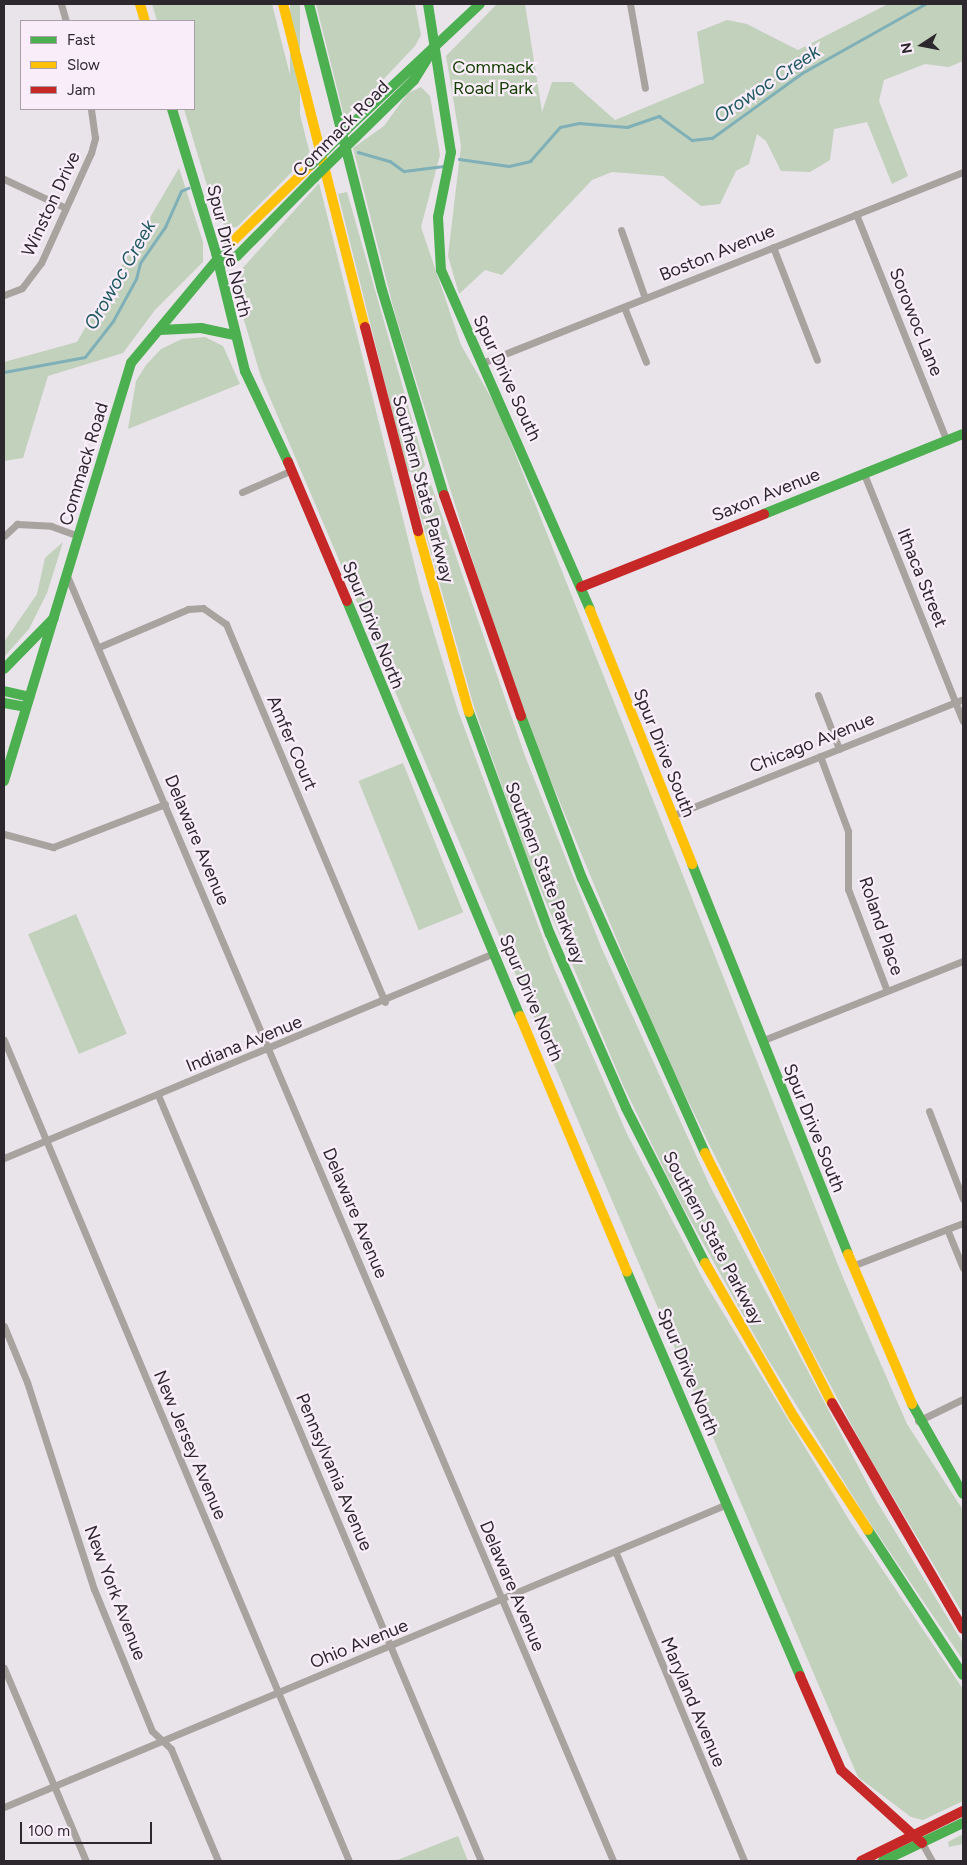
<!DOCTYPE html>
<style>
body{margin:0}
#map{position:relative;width:967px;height:1865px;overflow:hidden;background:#e9e3ea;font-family:Figtree,sans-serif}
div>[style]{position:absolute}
.green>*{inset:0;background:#c2d1bc;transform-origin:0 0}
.stream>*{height:2.5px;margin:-1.25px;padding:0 1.25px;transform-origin:1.25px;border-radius:1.25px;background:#7fb0b8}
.street>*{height:7px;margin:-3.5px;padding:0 3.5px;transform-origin:3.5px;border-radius:3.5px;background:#a8a39f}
.fast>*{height:10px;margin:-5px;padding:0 5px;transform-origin:5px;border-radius:5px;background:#4caf50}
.slow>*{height:10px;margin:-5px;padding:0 5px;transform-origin:5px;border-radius:5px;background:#ffc107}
.jam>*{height:10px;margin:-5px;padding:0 5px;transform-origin:5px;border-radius:5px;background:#c62828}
.fast-bridge>*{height:10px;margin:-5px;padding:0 5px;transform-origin:5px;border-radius:5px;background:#4caf50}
span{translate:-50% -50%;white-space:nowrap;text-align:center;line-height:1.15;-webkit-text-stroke:4.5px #f9edfa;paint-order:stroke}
.park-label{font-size:18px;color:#143f00}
.street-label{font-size:18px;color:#2d282d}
.water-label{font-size:19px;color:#1d5a61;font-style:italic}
.frame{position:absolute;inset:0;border:5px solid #2d282d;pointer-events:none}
.legend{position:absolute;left:20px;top:20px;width:175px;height:90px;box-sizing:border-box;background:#f9edfa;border:1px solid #a79ea8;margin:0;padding:6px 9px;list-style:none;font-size:15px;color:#2d282d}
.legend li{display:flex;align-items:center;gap:10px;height:25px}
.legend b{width:25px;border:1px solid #a79ea8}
.north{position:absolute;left:897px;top:20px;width:50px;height:50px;-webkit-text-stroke:4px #f9edfa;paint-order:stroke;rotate:259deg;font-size:14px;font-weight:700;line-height:20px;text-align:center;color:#2d282d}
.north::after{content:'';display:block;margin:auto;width:18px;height:22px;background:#2d282d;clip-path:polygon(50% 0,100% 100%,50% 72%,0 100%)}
.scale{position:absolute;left:20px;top:1822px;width:132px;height:22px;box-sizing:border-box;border:2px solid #2d282d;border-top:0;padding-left:6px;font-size:15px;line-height:18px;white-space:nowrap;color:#2d282d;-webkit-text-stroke:4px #f9edfa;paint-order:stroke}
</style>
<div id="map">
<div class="green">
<i style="clip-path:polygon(152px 4px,272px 4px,310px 154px,237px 227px,228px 228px,217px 219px,184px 109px,194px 109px,194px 21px,157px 21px)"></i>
<i style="left:290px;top:4px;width:10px;height:113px"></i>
<i style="clip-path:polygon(316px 4px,415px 4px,421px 35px,415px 46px,345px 120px)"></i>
<i style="clip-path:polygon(497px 4px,525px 4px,542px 112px,552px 82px,572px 82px,615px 120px,704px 83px,697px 32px,727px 20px,747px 24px,798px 50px,888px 4px,963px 4px,963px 61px,949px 67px,925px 64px,884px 80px,879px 101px,908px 176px,892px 184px,867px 122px,834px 129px,830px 160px,810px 172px,781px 171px,766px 141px,757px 134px,749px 164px,736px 171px,720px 204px,701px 206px,663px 176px,612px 172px,592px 180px,502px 275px,485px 270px,459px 294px,448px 256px,461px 146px,446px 56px)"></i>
<i style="clip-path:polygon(421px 87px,430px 96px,440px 155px,421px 227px,461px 345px,497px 408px,844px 1280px,907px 1424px,963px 1510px,963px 1614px,865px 1450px,795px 1319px,662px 1048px,539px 752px,488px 609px,395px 314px,353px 148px,384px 126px,408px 93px)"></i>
<i style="clip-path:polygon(179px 168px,203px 242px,203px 262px,155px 310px,123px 353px,48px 376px,23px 458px,4px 461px,4px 362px,77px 342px)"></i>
<i style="clip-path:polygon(319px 183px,421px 591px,458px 711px,554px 968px,627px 1134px,705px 1283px,851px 1523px,963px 1689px,963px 1801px,923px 1820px,911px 1817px,858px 1777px,848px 1754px,261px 377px,232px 280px)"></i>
<i style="clip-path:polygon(347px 192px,425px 465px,418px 474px,407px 471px,338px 194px)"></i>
<i style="clip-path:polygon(205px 337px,223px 346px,240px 384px,128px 429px,136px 381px,146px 365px,161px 349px,182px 339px)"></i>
<i style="clip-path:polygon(425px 479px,431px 484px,525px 756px,602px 949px,710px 1186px,876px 1500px,963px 1643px,963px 1660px,862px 1511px,766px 1356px,678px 1198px,623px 1085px,529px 862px,474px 707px,412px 485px)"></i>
<i style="clip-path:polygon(63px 542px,47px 593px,29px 629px,4px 657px,4px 642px,37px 594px,45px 558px)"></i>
<i style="left:403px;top:763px;width:161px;height:48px;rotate:68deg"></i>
<i style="left:76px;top:914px;width:130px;height:52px;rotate:67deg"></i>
<i style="clip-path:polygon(963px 1834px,963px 1844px,949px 1847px,948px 1842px)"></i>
<i style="clip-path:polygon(458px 1836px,468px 1861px,395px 1861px)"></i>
</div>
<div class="stream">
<i style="left:358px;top:152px;width:33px;rotate:16deg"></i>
<i style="left:390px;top:161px;width:17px;rotate:36deg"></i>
<i style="left:404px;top:171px;width:40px;rotate:-7.1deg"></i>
<i style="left:459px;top:159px;width:50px;rotate:8deg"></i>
<i style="left:509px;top:166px;width:22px;rotate:-13deg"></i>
<i style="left:530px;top:161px;width:45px;rotate:-48.6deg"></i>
<i style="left:560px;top:127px;width:19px;rotate:-12deg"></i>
<i style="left:579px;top:123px;width:48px;rotate:4.8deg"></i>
<i style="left:627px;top:127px;width:34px;rotate:-19deg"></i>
<i style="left:659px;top:116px;width:41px;rotate:36deg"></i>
<i style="left:692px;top:140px;width:20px;rotate:-6deg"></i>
<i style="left:712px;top:138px;width:111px;rotate:-35.8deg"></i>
<i style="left:802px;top:73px;width:141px;rotate:-29.3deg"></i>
<i style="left:4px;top:372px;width:82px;rotate:-10.5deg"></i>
<i style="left:85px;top:357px;width:46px;rotate:-52.1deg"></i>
<i style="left:113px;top:321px;width:48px;rotate:-61.3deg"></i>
<i style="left:136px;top:279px;width:16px;rotate:-76deg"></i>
<i style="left:140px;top:263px;width:44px;rotate:-55.2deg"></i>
<i style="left:165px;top:227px;width:39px;rotate:-66deg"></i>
<i style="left:181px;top:191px;width:8px;rotate:-23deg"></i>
</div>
<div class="street">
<i style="left:61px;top:4px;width:18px;rotate:74deg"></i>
<i style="left:630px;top:4px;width:85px;rotate:79.9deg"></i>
<i style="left:4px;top:179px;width:68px;rotate:25.1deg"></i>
<i style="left:856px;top:214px;width:245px;rotate:68.2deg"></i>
<i style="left:621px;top:230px;width:72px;rotate:70.6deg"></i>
<i style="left:773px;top:247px;width:121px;rotate:68.7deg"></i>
<i style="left:4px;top:295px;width:19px;rotate:-21deg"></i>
<i style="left:22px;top:288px;width:31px;rotate:-53deg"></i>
<i style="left:41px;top:263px;width:121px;rotate:-65.6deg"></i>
<i style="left:91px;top:153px;width:16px;rotate:-75deg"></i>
<i style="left:95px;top:138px;width:29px;rotate:-98deg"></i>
<i style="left:624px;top:307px;width:59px;rotate:68.2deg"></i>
<i style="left:482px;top:363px;width:518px;rotate:-21.66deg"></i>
<i style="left:864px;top:474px;width:266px;rotate:68.2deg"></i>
<i style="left:242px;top:492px;width:55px;rotate:-23.7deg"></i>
<i style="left:4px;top:536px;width:18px;rotate:-43deg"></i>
<i style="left:17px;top:524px;width:34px;rotate:3deg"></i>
<i style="left:51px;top:526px;width:30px;rotate:20deg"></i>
<i style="left:68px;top:578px;width:1394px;rotate:66.98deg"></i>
<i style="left:99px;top:647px;width:97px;rotate:-23.1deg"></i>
<i style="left:188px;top:609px;width:15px;rotate:-4deg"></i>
<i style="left:203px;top:608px;width:28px;rotate:35deg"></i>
<i style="left:226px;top:624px;width:410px;rotate:67.2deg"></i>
<i style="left:818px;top:695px;width:58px;rotate:68.7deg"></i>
<i style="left:820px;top:756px;width:80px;rotate:69.5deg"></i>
<i style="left:848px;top:831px;width:58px;rotate:90deg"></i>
<i style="left:848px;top:889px;width:109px;rotate:69.1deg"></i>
<i style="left:671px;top:816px;width:315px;rotate:-21.8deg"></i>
<i style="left:4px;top:834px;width:51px;rotate:14.9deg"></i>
<i style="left:53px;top:847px;width:120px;rotate:-21deg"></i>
<i style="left:4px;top:1040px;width:891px;rotate:67.21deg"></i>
<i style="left:761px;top:1041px;width:217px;rotate:-21.6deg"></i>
<i style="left:158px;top:1095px;width:831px;rotate:67.14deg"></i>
<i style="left:929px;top:1111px;width:94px;rotate:68.9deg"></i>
<i style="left:4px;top:1158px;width:531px;rotate:-22.7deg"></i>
<i style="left:947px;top:1229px;width:42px;rotate:67.7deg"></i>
<i style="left:852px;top:1266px;width:119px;rotate:-21.2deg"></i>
<i style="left:4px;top:1326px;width:61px;rotate:67.7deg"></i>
<i style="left:27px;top:1382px;width:218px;rotate:72.1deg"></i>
<i style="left:94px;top:1589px;width:153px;rotate:67.8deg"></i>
<i style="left:152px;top:1731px;width:26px;rotate:43deg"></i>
<i style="left:171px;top:1749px;width:121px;rotate:67.2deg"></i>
<i style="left:918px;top:1421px;width:50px;rotate:-26.1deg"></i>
<i style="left:616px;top:1553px;width:334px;rotate:67.4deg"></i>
<i style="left:4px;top:1668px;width:210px;rotate:67deg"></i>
<i style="left:4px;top:1807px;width:782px;rotate:-22.73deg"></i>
<i style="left:922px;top:1843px;width:21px;rotate:61deg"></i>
</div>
<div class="fast">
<i style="left:309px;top:4px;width:295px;rotate:75.7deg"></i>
<i style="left:382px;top:290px;width:214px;rotate:73.2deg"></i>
<i style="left:428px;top:4px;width:150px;rotate:81.2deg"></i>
<i style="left:451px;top:152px;width:66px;rotate:101.3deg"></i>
<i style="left:438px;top:217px;width:53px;rotate:86.8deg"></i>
<i style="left:441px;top:270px;width:371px;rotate:66.3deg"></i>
<i style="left:172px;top:109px;width:151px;rotate:73deg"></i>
<i style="left:216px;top:253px;width:122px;rotate:76.2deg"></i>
<i style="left:245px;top:371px;width:101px;rotate:64.7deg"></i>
<i style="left:350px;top:126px;width:178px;rotate:-43.2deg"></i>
<i style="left:355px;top:138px;width:83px;rotate:-44.5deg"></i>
<i style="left:414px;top:80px;width:34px;rotate:-58deg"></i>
<i style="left:219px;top:265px;width:20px;rotate:-27deg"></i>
<i style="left:237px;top:256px;width:110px;rotate:-45.4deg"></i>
<i style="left:160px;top:330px;width:41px;rotate:-2.8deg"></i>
<i style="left:201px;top:328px;width:33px;rotate:12deg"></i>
<i style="left:764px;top:514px;width:214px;rotate:-21.9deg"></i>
<i style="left:347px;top:601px;width:450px;rotate:67.4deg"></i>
<i style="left:4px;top:669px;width:71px;rotate:-45.6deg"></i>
<i style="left:4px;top:691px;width:26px;rotate:13deg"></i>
<i style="left:4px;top:703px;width:22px;rotate:10deg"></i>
<i style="left:469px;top:712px;width:236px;rotate:70deg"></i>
<i style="left:550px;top:934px;width:190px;rotate:66.4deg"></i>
<i style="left:626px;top:1108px;width:174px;rotate:63deg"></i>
<i style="left:521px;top:716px;width:173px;rotate:69.4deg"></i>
<i style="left:582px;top:878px;width:301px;rotate:65.9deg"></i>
<i style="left:4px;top:781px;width:437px;rotate:-73.1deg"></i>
<i style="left:131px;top:363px;width:156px;rotate:-50.2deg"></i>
<i style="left:692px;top:864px;width:420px;rotate:68.2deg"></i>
<i style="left:627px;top:1272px;width:439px;rotate:66.8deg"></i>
<i style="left:912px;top:1404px;width:103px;rotate:60.5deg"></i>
<i style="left:868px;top:1530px;width:173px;rotate:56.8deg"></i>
<i style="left:883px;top:1861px;width:89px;rotate:-25.4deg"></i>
</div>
<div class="slow">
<i style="left:140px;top:4px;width:18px;rotate:74deg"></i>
<i style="left:283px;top:4px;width:333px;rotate:75.8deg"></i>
<i style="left:231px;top:243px;width:112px;rotate:-44.3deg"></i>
<i style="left:418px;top:531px;width:188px;rotate:74.3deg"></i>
<i style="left:590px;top:610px;width:274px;rotate:68.1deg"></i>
<i style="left:520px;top:1016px;width:277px;rotate:67.3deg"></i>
<i style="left:705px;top:1153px;width:280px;rotate:63.1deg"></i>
<i style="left:848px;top:1254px;width:163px;rotate:66.9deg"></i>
<i style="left:705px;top:1263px;width:178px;rotate:60deg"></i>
<i style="left:794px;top:1417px;width:135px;rotate:56.8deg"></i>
</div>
<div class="jam">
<i style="left:365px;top:327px;width:211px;rotate:75.4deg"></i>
<i style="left:288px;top:462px;width:151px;rotate:67deg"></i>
<i style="left:444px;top:495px;width:234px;rotate:70.8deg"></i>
<i style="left:581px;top:587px;width:197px;rotate:-21.7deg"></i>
<i style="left:832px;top:1403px;width:261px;rotate:59.9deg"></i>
<i style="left:800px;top:1676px;width:103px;rotate:66.4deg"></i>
<i style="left:841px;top:1770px;width:109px;rotate:42deg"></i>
<i style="left:861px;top:1861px;width:114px;rotate:-26.1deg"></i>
</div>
<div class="fast-bridge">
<i style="left:311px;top:165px;width:55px;rotate:-45deg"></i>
<i style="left:314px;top:178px;width:57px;rotate:-44.3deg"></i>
</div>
<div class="park-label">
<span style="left:493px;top:78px">Commack<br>Road Park</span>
</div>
<div class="street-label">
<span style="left:341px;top:129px;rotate:-45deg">Commack Road</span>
<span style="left:51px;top:204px;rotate:-65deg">Winston Drive</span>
<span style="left:229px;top:251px;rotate:76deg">Spur Drive North</span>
<span style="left:717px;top:253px;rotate:-22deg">Boston Avenue</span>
<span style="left:916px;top:322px;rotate:68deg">Sorowoc Lane</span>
<span style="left:507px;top:378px;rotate:65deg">Spur Drive South</span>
<span style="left:84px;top:464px;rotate:-73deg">Commack Road</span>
<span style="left:423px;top:489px;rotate:75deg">Southern State Parkway</span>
<span style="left:766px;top:495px;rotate:-22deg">Saxon Avenue</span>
<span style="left:922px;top:578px;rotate:68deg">Ithaca Street</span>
<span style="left:373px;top:625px;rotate:68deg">Spur Drive North</span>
<span style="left:292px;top:743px;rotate:67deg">Amfer Court</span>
<span style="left:812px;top:743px;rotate:-22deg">Chicago Avenue</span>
<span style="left:664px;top:753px;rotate:68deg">Spur Drive South</span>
<span style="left:197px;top:840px;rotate:67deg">Delaware Avenue</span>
<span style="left:545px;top:873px;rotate:69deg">Southern State Parkway</span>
<span style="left:881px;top:926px;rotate:71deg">Roland Place</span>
<span style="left:531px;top:998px;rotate:67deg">Spur Drive North</span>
<span style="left:244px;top:1044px;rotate:-22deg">Indiana Avenue</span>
<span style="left:814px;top:1128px;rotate:68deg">Spur Drive South</span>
<span style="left:355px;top:1213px;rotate:67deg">Delaware Avenue</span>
<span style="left:713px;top:1238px;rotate:62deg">Southern State Parkway</span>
<span style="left:688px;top:1372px;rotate:68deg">Spur Drive North</span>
<span style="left:190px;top:1445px;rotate:67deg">New Jersey Avenue</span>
<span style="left:334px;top:1472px;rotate:67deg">Pennsylvania Avenue</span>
<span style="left:512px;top:1586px;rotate:67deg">Delaware Avenue</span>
<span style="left:115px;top:1593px;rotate:69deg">New York Avenue</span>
<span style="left:359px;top:1644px;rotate:-22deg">Ohio Avenue</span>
<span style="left:693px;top:1702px;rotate:67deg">Maryland Avenue</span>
</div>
<div class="water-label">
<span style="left:767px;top:84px;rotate:-34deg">Orowoc Creek</span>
<span style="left:120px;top:275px;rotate:-60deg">Orowoc Creek</span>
</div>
<div class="frame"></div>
<ul class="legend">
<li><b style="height:6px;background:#4caf50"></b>Fast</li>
<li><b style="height:6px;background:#ffc107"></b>Slow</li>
<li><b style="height:6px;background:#c62828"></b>Jam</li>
</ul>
<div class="north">N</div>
<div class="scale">100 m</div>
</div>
